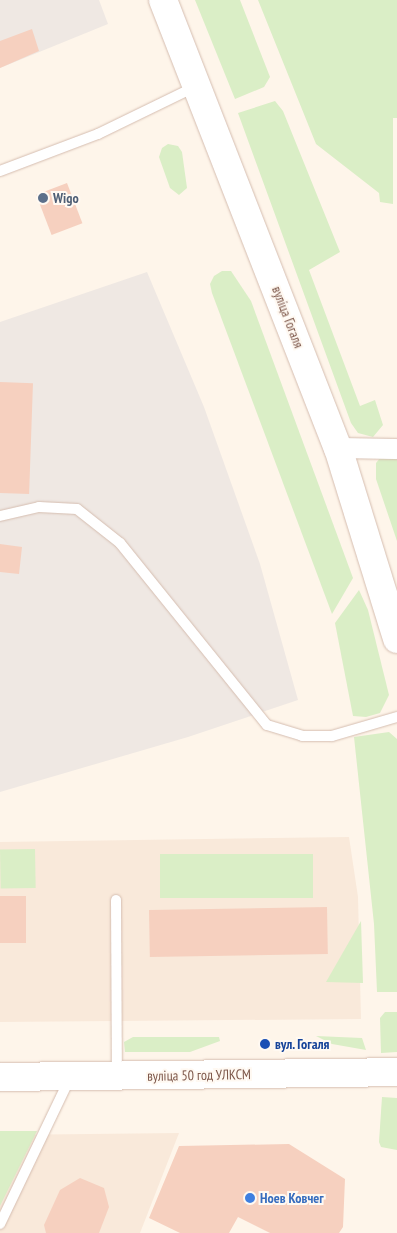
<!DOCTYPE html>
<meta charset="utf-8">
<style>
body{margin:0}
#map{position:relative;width:397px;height:1233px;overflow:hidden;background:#fef5ea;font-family:"PT Sans Narrow",sans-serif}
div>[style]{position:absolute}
.residential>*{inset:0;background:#f9e9da}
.industrial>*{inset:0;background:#efe8e3}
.green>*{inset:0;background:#daeec6;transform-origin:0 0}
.building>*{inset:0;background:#f6d0bf;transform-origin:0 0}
.roads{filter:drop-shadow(0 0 1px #d5bdb0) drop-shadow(0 0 1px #d5bdb0)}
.lane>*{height:10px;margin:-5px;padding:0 5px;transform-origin:5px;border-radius:5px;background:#fff}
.street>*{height:20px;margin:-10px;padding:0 10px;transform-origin:10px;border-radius:10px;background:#fff}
.secondary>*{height:28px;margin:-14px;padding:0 14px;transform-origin:14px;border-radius:14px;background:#fff}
.dots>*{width:14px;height:14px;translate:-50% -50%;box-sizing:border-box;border:2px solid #fff9f2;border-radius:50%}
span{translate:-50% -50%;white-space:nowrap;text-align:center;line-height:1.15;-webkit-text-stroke:4px #fff9f2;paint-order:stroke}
.service-label{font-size:14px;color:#4e5e75;font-weight:700}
.left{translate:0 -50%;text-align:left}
.street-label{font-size:14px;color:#7d574a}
.transit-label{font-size:14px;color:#164399;font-weight:700}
.shop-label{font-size:14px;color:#366cbe;font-weight:700}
</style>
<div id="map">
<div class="residential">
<i style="clip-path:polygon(349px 837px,358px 897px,361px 1019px,0 1022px,0 842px)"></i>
<i style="clip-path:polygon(179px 1133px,140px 1233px,0 1233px,0 1135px)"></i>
</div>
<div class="industrial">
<i style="clip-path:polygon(0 0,99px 0,108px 24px,0 68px)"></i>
<i style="clip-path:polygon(147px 272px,204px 407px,260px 564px,298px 700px,188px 737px,0 792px,0 322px)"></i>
</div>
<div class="green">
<i style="clip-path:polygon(195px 0,240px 0,270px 77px,264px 87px,235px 99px)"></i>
<i style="clip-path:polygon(258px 0,397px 0,397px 118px,393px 118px,393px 204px,380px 202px,379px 193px,316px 144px)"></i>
<i style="clip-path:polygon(275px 101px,283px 111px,340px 252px,309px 270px,360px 406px,375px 400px,383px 425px,373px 437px,358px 433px,351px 423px,238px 113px)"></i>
<i style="clip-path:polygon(168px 144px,178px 146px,182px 152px,187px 188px,179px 195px,170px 188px,159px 157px,162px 148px)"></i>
<i style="clip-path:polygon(222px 271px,231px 271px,251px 301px,353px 578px,332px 614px,212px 293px,210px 284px,214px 276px)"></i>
<i style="clip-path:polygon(380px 458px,397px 458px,397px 541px,376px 479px,376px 463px)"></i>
<i style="clip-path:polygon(359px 590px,368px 610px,389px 695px,380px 713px,366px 717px,353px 716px,335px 623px)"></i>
<i style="clip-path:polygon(389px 732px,397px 739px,397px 992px,377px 992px,374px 924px,354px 737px)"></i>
<i style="left:35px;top:849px;width:39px;height:35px;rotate:89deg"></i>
<i style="left:160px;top:854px;width:153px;height:44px"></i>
<i style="clip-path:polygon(361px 921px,363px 983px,326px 982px)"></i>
<i style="clip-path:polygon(385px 1012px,397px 1012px,397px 1052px,381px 1053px,380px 1018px)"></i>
<i style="clip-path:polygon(316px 1036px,362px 1038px,366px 1050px,332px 1044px)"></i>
<i style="clip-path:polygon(133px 1037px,219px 1037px,220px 1041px,190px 1052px,125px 1052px,124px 1042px)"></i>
<i style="clip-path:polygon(382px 1097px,397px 1098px,397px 1150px,381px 1147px,379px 1142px)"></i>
<i style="clip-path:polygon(0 1131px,37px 1131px,0 1206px)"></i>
</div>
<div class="building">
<i style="clip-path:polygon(32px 29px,39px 51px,0 68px,0 41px)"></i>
<i style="left:67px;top:183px;width:43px;height:33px;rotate:69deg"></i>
<i style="left:0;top:382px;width:33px;height:111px;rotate:2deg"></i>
<i style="clip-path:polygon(0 544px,22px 547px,19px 574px,0 572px)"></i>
<i style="left:0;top:896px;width:26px;height:47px"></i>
<i style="left:327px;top:907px;width:47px;height:178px;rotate:89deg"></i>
<i style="clip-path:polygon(289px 1144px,345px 1179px,343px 1227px,339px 1233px,270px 1233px,238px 1217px,229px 1233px,180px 1233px,149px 1218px,179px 1146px)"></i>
<i style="clip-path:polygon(80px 1178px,104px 1188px,109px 1207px,99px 1233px,46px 1233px,44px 1225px,60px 1190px)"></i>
</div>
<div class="roads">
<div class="lane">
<i style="left:0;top:171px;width:105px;rotate:-20.7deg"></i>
<i style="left:98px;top:134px;width:108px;rotate:-25.9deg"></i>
<i style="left:0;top:516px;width:40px;rotate:-13deg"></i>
<i style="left:39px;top:507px;width:38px;rotate:3deg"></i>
<i style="left:77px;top:509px;width:55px;rotate:38.3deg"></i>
<i style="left:120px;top:543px;width:234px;rotate:51.1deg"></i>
<i style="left:267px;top:725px;width:37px;rotate:17deg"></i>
<i style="left:302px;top:736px;width:30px"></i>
<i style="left:332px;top:736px;width:68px;rotate:-16.3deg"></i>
<i style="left:116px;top:900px;width:175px;rotate:89.7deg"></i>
<i style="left:0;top:1224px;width:162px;rotate:-64.4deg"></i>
</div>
<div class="street">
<i style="left:338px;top:448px;width:59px;rotate:1deg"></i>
</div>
<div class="secondary">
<i style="left:163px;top:0;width:481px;rotate:68.7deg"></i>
<i style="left:338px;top:448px;width:200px;rotate:72.8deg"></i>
<i style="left:0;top:1077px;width:397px;rotate:-0.7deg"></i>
</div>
</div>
<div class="dots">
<i style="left:43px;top:198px;background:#5c6f8a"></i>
<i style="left:265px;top:1044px;background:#1a4fb4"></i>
<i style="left:250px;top:1198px;background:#3f7fe0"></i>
</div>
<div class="service-label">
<span class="left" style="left:53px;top:198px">Wigo</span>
</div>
<div class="street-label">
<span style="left:288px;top:317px;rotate:69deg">вуліца Гогаля</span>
<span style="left:199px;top:1075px;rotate:-1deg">вуліца 50 год УЛКСМ</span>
</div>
<div class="transit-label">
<span class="left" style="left:275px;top:1044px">вул. Гогаля</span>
</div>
<div class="shop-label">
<span class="left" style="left:260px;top:1198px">Ноев Ковчег</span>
</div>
</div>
